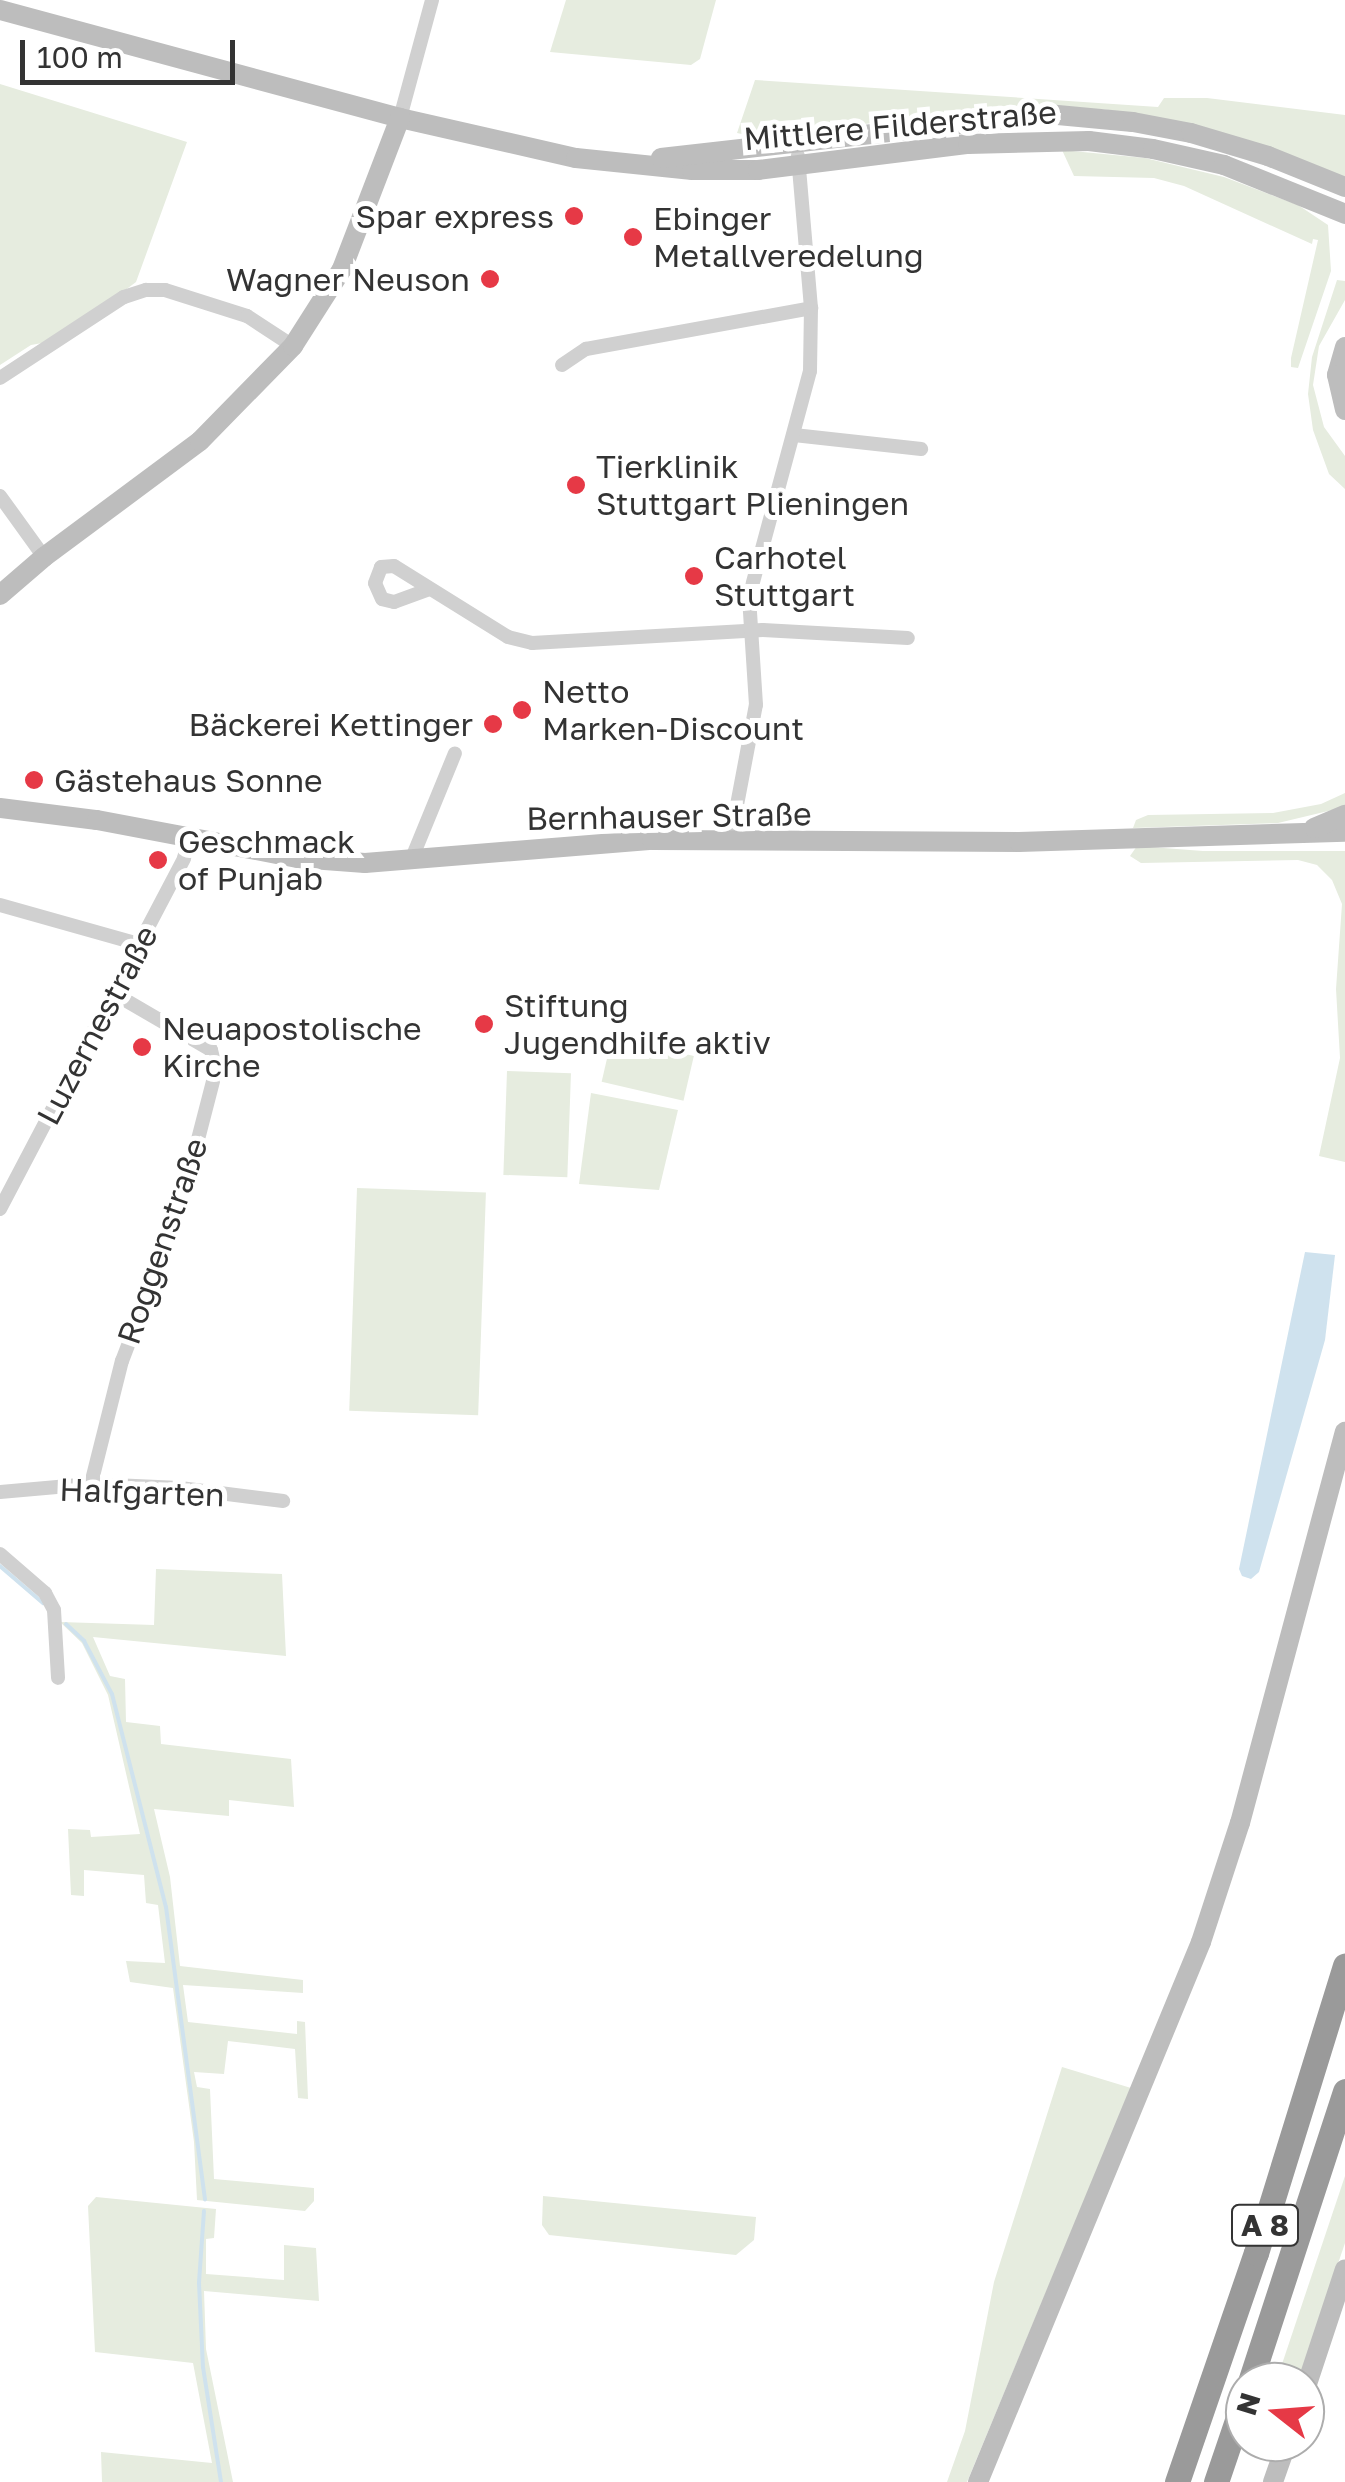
<!DOCTYPE html>
<meta charset="utf-8">
<style>
body{margin:0}
#map{position:relative;width:1345px;height:2482px;overflow:hidden;background:#fff;font-family:"Golos Text",sans-serif}
div>[style]{position:absolute}
.green>*{inset:0;background:#e6ecdf;transform-origin:0 0}
.water>*{inset:0;background:#cfe2ee}
.stream>*{height:4px;margin:-2px;padding:0 2px;transform-origin:2px;border-radius:2px;background:#cfe2ee}
.street>*{height:14px;margin:-7px;padding:0 7px;transform-origin:7px;border-radius:7px;background:#d0d0d0}
.secondary>*{height:20px;margin:-10px;padding:0 10px;transform-origin:10px;border-radius:10px;background:#bdbdbd}
.highway>*{height:25px;margin:-12.5px;padding:0 12.5px;transform-origin:12.5px;border-radius:12.5px;background:#9a9a9a}
.dots>*{width:28px;height:28px;translate:-50% -50%;box-sizing:border-box;border:5px solid #fff;border-radius:50%}
span{translate:-50% -50%;white-space:nowrap;text-align:center;line-height:1.15;-webkit-text-stroke:10px #fff;paint-order:stroke}
.shield-label span{padding:2px 8px;background:#fff;border:2px solid;border-radius:8px;-webkit-text-stroke-width:0}
.shield-label{font-size:30px;color:#333;font-weight:700}
.street-label{font-size:32px;color:#333}
.poi-label{font-size:32px;color:#333}
.right{translate:-100% -50%;text-align:right}
.left{translate:0 -50%;text-align:left}
.north{position:absolute;left:1225px;top:2362px;width:100px;height:100px;box-sizing:border-box;background:#fff;border:2px solid #adadad;border-radius:50%;rotate:287deg;font-size:28px;font-weight:700;line-height:40px;text-align:center;color:#333}
.north::after{content:'';display:block;margin:auto;width:35px;height:45px;background:#e63946;clip-path:polygon(50% 0,100% 100%,50% 72%,0 100%)}
.scale{position:absolute;left:20px;top:40px;width:215px;height:45px;box-sizing:border-box;border:5px solid #333;border-top:0;padding-left:12px;font-size:30px;line-height:35px;white-space:nowrap;color:#333;-webkit-text-stroke:8px #fff;paint-order:stroke}
</style>
<div id="map">
<div class="green">
<i style="clip-path:polygon(566px 0,716px 0,700px 59px,691px 65px,550px 52px)"></i>
<i style="clip-path:polygon(755px 80px,1158px 107px,1164px 98px,1207px 98px,1345px 115px,1345px 178px,1166px 119px,1102px 109px,977px 109px,761px 138px,737px 133px)"></i>
<i style="clip-path:polygon(0 84px,187px 142px,136px 282px,59px 340px,31px 345px,0 365px)"></i>
<i style="clip-path:polygon(1062px 150px,1145px 158px,1224px 177px,1298px 205px,1328px 225px,1331px 271px,1298px 368px,1291px 367px,1291px 358px,1318px 240px,1313px 239px,1312px 244px,1184px 186px,1154px 178px,1074px 176px)"></i>
<i style="clip-path:polygon(1337px 280px,1345px 281px,1345px 300px,1319px 346px,1313px 385px,1324px 427px,1345px 456px,1345px 489px,1329px 474px,1313px 430px,1308px 394px,1312px 357px)"></i>
<i style="clip-path:polygon(1345px 793px,1345px 807px,1278px 823px,1133px 828px,1136px 820px,1148px 815px,1273px 813px,1321px 804px)"></i>
<i style="clip-path:polygon(1137px 846px,1203px 851px,1345px 851px,1345px 1162px,1319px 1156px,1340px 1058px,1336px 989px,1342px 904px,1332px 880px,1317px 865px,1298px 860px,1141px 863px,1130px 856px)"></i>
<i style="left:612px;top:1037px;width:84px;height:46px;rotate:13deg"></i>
<i style="left:507px;top:1071px;width:64px;height:104px;rotate:2deg"></i>
<i style="clip-path:polygon(591px 1093px,678px 1110px,659px 1190px,579px 1184px)"></i>
<i style="left:357px;top:1188px;width:129px;height:223px;rotate:2deg"></i>
<i style="clip-path:polygon(156px 1569px,282px 1574px,286px 1656px,93px 1637px,110px 1676px,125px 1679px,126px 1722px,160px 1726px,161px 1744px,291px 1759px,294px 1807px,229px 1800px,229px 1816px,154px 1809px,170px 1877px,180px 1966px,303px 1980px,303px 1993px,183px 1985px,188px 2022px,297px 2034px,297px 2021px,305px 2022px,308px 2099px,298px 2098px,295px 2049px,228px 2041px,224px 2074px,194px 2072px,197px 2087px,210px 2089px,214px 2179px,314px 2188px,314px 2201px,305px 2211px,197px 2200px,194px 2142px,173px 1988px,130px 1982px,126px 1961px,165px 1963px,158px 1905px,146px 1903px,144px 1875px,84px 1870px,84px 1896px,71px 1895px,68px 1829px,90px 1830px,91px 1837px,140px 1834px,108px 1695px,82px 1643px,60px 1622px,154px 1625px)"></i>
<i style="clip-path:polygon(1062px 2067px,1131px 2088px,967px 2482px,947px 2482px,965px 2431px,994px 2282px)"></i>
<i style="clip-path:polygon(1345px 2176px,1345px 2243px,1298px 2382px,1276px 2382px)"></i>
<i style="clip-path:polygon(543px 2196px,756px 2217px,754px 2240px,736px 2255px,549px 2235px,542px 2225px)"></i>
<i style="clip-path:polygon(96px 2197px,216px 2209px,214px 2238px,206px 2239px,206px 2274px,284px 2280px,284px 2245px,316px 2248px,319px 2301px,204px 2291px,206px 2349px,233px 2482px,102px 2482px,101px 2452px,212px 2463px,193px 2363px,95px 2352px,88px 2206px)"></i>
</div>
<div class="water">
<i style="clip-path:polygon(1305px 1252px,1335px 1255px,1325px 1340px,1259px 1572px,1251px 1579px,1242px 1576px,1239px 1569px)"></i>
</div>
<div class="stream">
<i style="left:0;top:1566px;width:57px;rotate:40.7deg"></i>
<i style="left:66px;top:1624px;width:25px;rotate:43deg"></i>
<i style="left:84px;top:1641px;width:60px;rotate:62.2deg"></i>
<i style="left:112px;top:1694px;width:220px;rotate:75.8deg"></i>
<i style="left:166px;top:1907px;width:295px;rotate:82.4deg"></i>
<i style="left:204px;top:2211px;width:72px;rotate:94deg"></i>
<i style="left:199px;top:2283px;width:84px;rotate:87.3deg"></i>
<i style="left:203px;top:2367px;width:116px;rotate:81.1deg"></i>
</div>
<div class="street">
<i style="left:400px;top:118px;width:122px;rotate:-74.8deg"></i>
<i style="left:562px;top:365px;width:29px;rotate:-34deg"></i>
<i style="left:586px;top:349px;width:229px;rotate:-10.3deg"></i>
<i style="left:0;top:378px;width:148px;rotate:-33.2deg"></i>
<i style="left:124px;top:297px;width:23px;rotate:-18deg"></i>
<i style="left:146px;top:290px;width:19px"></i>
<i style="left:165px;top:290px;width:86px;rotate:17.6deg"></i>
<i style="left:247px;top:316px;width:55px;rotate:33.1deg"></i>
<i style="left:794px;top:435px;width:128px;rotate:6.3deg"></i>
<i style="left:0;top:496px;width:75px;rotate:54.2deg"></i>
<i style="left:427px;top:590px;width:35px;rotate:160deg"></i>
<i style="left:394px;top:602px;width:12px;rotate:-166deg"></i>
<i style="left:382px;top:599px;width:17px;rotate:-114deg"></i>
<i style="left:375px;top:583px;width:17px;rotate:-69deg"></i>
<i style="left:381px;top:567px;width:13px;rotate:-4deg"></i>
<i style="left:394px;top:566px;width:134px;rotate:31.9deg"></i>
<i style="left:508px;top:637px;width:25px;rotate:14deg"></i>
<i style="left:532px;top:643px;width:231px;rotate:-3.2deg"></i>
<i style="left:763px;top:630px;width:145px;rotate:3.2deg"></i>
<i style="left:730px;top:842px;width:139px;rotate:-79.3deg"></i>
<i style="left:756px;top:705px;width:108px;rotate:-93.7deg"></i>
<i style="left:749px;top:597px;width:234px;rotate:-74.9deg"></i>
<i style="left:810px;top:371px;width:63px;rotate:-89.1deg"></i>
<i style="left:811px;top:308px;width:153px;rotate:-94.9deg"></i>
<i style="left:412px;top:858px;width:113px;rotate:-67.7deg"></i>
<i style="left:0;top:905px;width:144px;rotate:15.7deg"></i>
<i style="left:0;top:1209px;width:396px;rotate:-62.3deg"></i>
<i style="left:184px;top:858px;width:20px;rotate:-75deg"></i>
<i style="left:91px;top:1484px;width:127px;rotate:-75.9deg"></i>
<i style="left:122px;top:1361px;width:163px;rotate:-69.1deg"></i>
<i style="left:180px;top:1209px;width:144px;rotate:-75.5deg"></i>
<i style="left:216px;top:1070px;width:21px;rotate:-104deg"></i>
<i style="left:211px;top:1050px;width:113px;rotate:-149.8deg"></i>
<i style="left:0;top:1492px;width:91px;rotate:-5deg"></i>
<i style="left:91px;top:1484px;width:89px;rotate:2.6deg"></i>
<i style="left:180px;top:1488px;width:104px;rotate:7.2deg"></i>
<i style="left:0;top:1554px;width:60px;rotate:40.9deg"></i>
<i style="left:45px;top:1593px;width:19px;rotate:62deg"></i>
<i style="left:54px;top:1610px;width:68px;rotate:86.6deg"></i>
</div>
<div class="secondary">
<i style="left:0;top:10px;width:414px;rotate:15.1deg"></i>
<i style="left:400px;top:118px;width:180px;rotate:12.8deg"></i>
<i style="left:576px;top:158px;width:117px;rotate:5.9deg"></i>
<i style="left:692px;top:170px;width:66px"></i>
<i style="left:758px;top:170px;width:212px;rotate:-7.1deg"></i>
<i style="left:968px;top:144px;width:121px;rotate:-1.4deg"></i>
<i style="left:1089px;top:141px;width:64px;rotate:7.1deg"></i>
<i style="left:1153px;top:149px;width:73px;rotate:12.7deg"></i>
<i style="left:1224px;top:165px;width:131px;rotate:22deg"></i>
<i style="left:661px;top:158px;width:388px;rotate:-6.5deg"></i>
<i style="left:1047px;top:114px;width:86px;rotate:5.3deg"></i>
<i style="left:1133px;top:122px;width:59px;rotate:10.7deg"></i>
<i style="left:1191px;top:133px;width:80px;rotate:16.6deg"></i>
<i style="left:1268px;top:156px;width:83px;rotate:21.9deg"></i>
<i style="left:1345px;top:347px;width:29px;rotate:106deg"></i>
<i style="left:1337px;top:375px;width:36px;rotate:77deg"></i>
<i style="left:0;top:595px;width:58px;rotate:-40.8deg"></i>
<i style="left:44px;top:557px;width:194px;rotate:-36.6deg"></i>
<i style="left:200px;top:441px;width:133px;rotate:-45.6deg"></i>
<i style="left:293px;top:346px;width:91px;rotate:-57.5deg"></i>
<i style="left:342px;top:269px;width:162px;rotate:-69deg"></i>
<i style="left:0;top:808px;width:98px;rotate:7.1deg"></i>
<i style="left:97px;top:820px;width:205px;rotate:10.7deg"></i>
<i style="left:298px;top:858px;width:67px;rotate:4.3deg"></i>
<i style="left:365px;top:863px;width:288px;rotate:-4.6deg"></i>
<i style="left:652px;top:840px;width:367px;rotate:0.3deg"></i>
<i style="left:1019px;top:842px;width:326px;rotate:-1.8deg"></i>
<i style="left:1314px;top:828px;width:34px;rotate:-23deg"></i>
<i style="left:1305px;top:2390px;width:127px;rotate:-71.7deg"></i>
<i style="left:978px;top:2482px;width:584px;rotate:-67.56deg"></i>
<i style="left:1201px;top:1942px;width:125px;rotate:-71.9deg"></i>
<i style="left:1240px;top:1823px;width:405px;rotate:-75deg"></i>
<i style="left:1273px;top:2482px;width:42px;rotate:-70.7deg"></i>
</div>
<div class="highway">
<i style="left:1250px;top:2382px;width:306px;rotate:-71.9deg"></i>
<i style="left:1177px;top:2482px;width:242px;rotate:-71deg"></i>
<i style="left:1256px;top:2253px;width:301px;rotate:-72.8deg"></i>
<i style="left:1216px;top:2482px;width:90px;rotate:-71.2deg"></i>
</div>
<div class="dots">
<i style="left:574px;top:216px;background:#e63946"></i>
<i style="left:633px;top:237px;background:#e63946"></i>
<i style="left:490px;top:279px;background:#e63946"></i>
<i style="left:576px;top:485px;background:#e63946"></i>
<i style="left:694px;top:576px;background:#e63946"></i>
<i style="left:522px;top:710px;background:#e63946"></i>
<i style="left:493px;top:724px;background:#e63946"></i>
<i style="left:34px;top:780px;background:#e63946"></i>
<i style="left:158px;top:860px;background:#e63946"></i>
<i style="left:484px;top:1024px;background:#e63946"></i>
<i style="left:142px;top:1047px;background:#e63946"></i>
</div>
<div class="shield-label">
<span style="left:1265px;top:2225px">A 8</span>
</div>
<div class="street-label">
<span style="left:900px;top:125px;rotate:-5deg">Mittlere Filderstraße</span>
<span style="left:669px;top:816px;rotate:-1deg">Bernhauser Straße</span>
<span style="left:97px;top:1025px;rotate:-62deg">Luzernestraße</span>
<span style="left:162px;top:1241px;rotate:-71deg">Roggenstraße</span>
<span style="left:142px;top:1492px;rotate:2deg">Halfgarten</span>
</div>
<div class="poi-label">
<span class="right" style="left:554px;top:216px">Spar express</span>
<span class="left" style="left:653px;top:237px">Ebinger<br>Metallveredelung</span>
<span class="right" style="left:470px;top:279px">Wagner Neuson</span>
<span class="left" style="left:596px;top:485px">Tierklinik<br>Stuttgart Plieningen</span>
<span class="left" style="left:714px;top:576px">Carhotel<br>Stuttgart</span>
<span class="left" style="left:542px;top:710px">Netto<br>Marken-Discount</span>
<span class="right" style="left:473px;top:724px">Bäckerei Kettinger</span>
<span class="left" style="left:54px;top:780px">Gästehaus Sonne</span>
<span class="left" style="left:178px;top:860px">Geschmack<br>of Punjab</span>
<span class="left" style="left:504px;top:1024px">Stiftung<br>Jugendhilfe aktiv</span>
<span class="left" style="left:162px;top:1047px">Neuapostolische<br>Kirche</span>
</div>
<div class="north">N</div>
<div class="scale">100 m</div>
</div>
